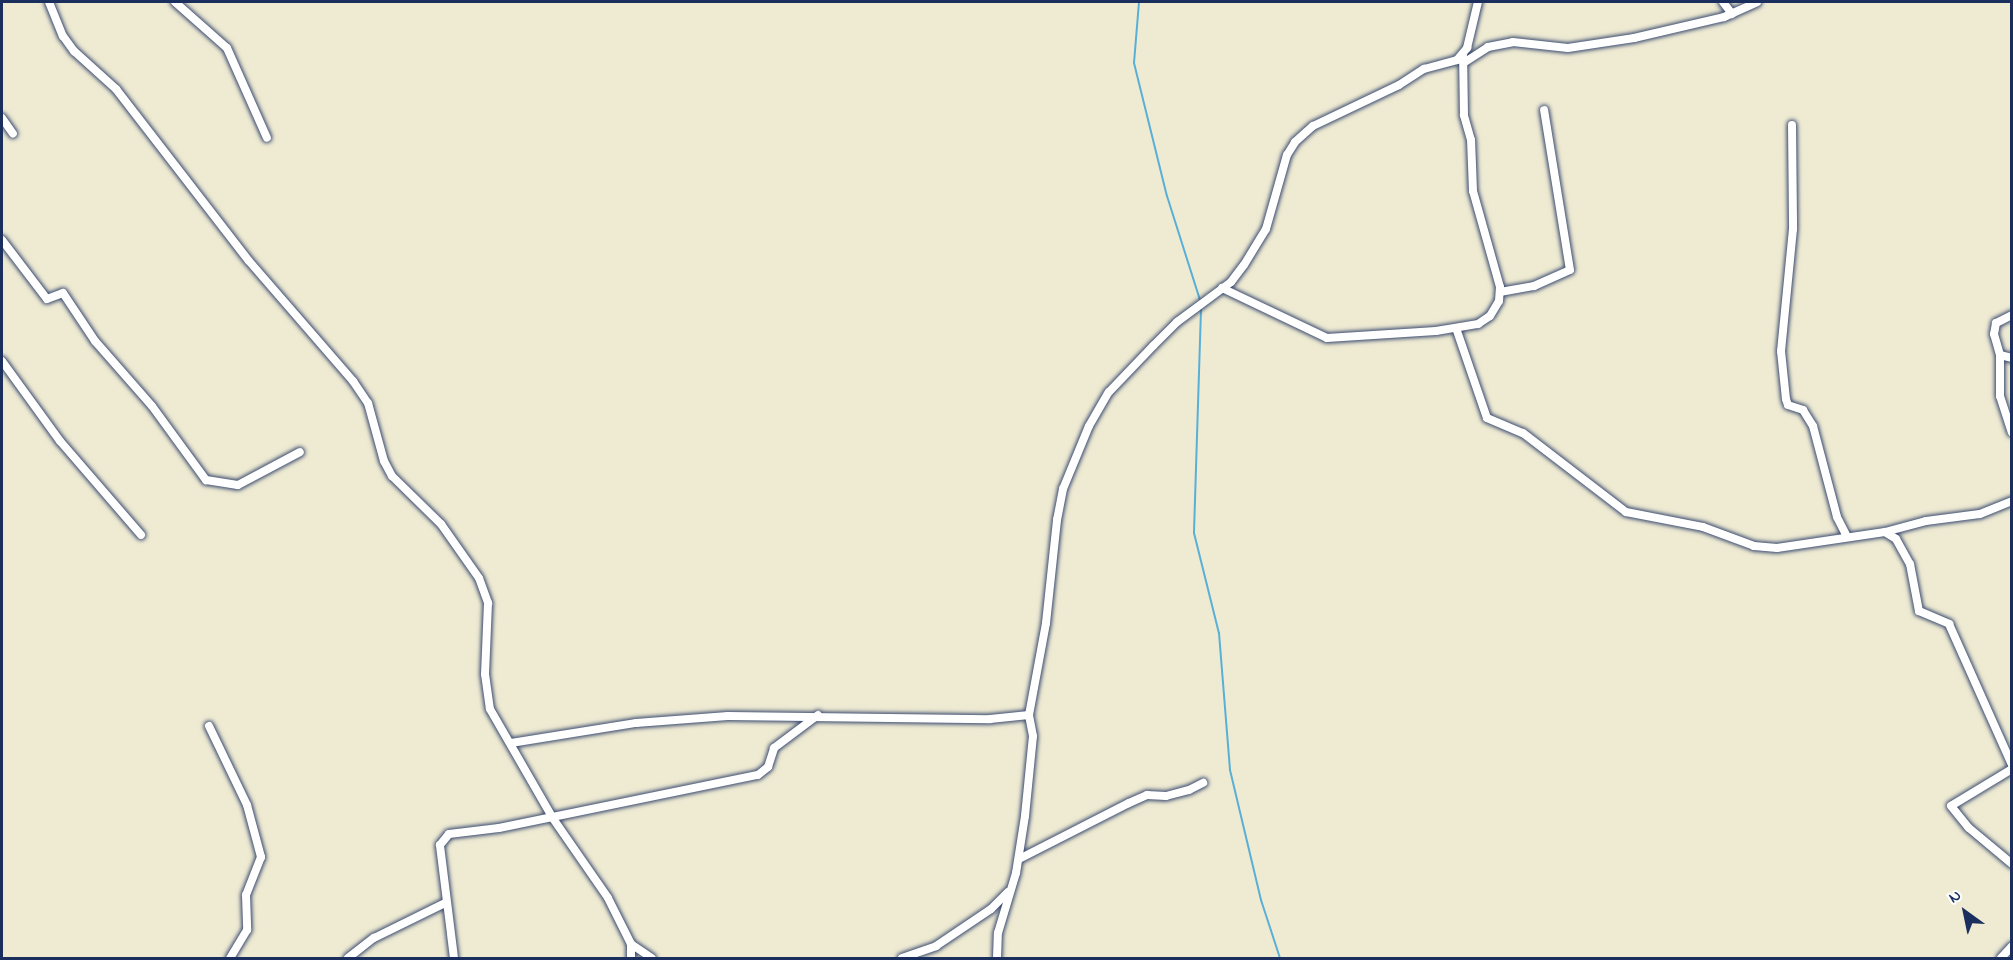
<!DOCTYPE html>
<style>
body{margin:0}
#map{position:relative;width:2013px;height:960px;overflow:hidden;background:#efebd3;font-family:"Indie Flower",sans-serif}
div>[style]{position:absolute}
.stream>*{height:2px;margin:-1px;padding:0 1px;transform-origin:1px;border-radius:1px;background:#5aafd6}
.roads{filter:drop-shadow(0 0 2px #3b4b70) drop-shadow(0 0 2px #3b4b70)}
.street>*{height:8px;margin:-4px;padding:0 4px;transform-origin:4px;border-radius:4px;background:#fff}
span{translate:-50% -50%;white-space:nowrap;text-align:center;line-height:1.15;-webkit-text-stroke:4.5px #fff;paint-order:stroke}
.frame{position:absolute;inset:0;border:3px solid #1b2f5e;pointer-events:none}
.north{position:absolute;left:1935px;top:882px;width:60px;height:60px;-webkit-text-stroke:4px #fff;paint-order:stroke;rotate:327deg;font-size:16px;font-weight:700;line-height:24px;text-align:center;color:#1b2f5e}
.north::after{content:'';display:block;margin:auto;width:21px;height:27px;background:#1b2f5e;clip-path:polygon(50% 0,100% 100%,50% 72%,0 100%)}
</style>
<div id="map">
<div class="stream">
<i style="left:1139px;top:2px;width:61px;rotate:94.7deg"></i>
<i style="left:1134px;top:63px;width:137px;rotate:76.1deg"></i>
<i style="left:1167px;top:196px;width:109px;rotate:72.4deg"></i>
<i style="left:1201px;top:309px;width:224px;rotate:91.8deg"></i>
<i style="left:1194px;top:533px;width:103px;rotate:76deg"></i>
<i style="left:1219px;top:633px;width:137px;rotate:85.4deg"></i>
<i style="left:1230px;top:770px;width:134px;rotate:76.6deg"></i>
<i style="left:1261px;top:900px;width:61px;rotate:71.9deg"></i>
</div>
<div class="roads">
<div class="street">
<i style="left:49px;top:2px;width:37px;rotate:68deg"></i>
<i style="left:63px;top:36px;width:19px;rotate:54deg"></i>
<i style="left:74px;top:51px;width:57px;rotate:42.1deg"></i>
<i style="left:116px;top:89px;width:217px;rotate:52.3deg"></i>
<i style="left:249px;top:261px;width:159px;rotate:49.1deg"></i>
<i style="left:353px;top:381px;width:27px;rotate:56deg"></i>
<i style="left:368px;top:403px;width:60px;rotate:74.6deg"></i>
<i style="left:384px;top:461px;width:17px;rotate:62deg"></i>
<i style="left:392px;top:476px;width:69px;rotate:44.4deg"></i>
<i style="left:441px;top:524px;width:66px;rotate:54.9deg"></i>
<i style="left:479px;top:578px;width:27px;rotate:70deg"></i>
<i style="left:488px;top:603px;width:71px;rotate:92.4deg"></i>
<i style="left:485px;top:674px;width:35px;rotate:82deg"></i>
<i style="left:490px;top:709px;width:125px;rotate:60.1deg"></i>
<i style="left:552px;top:817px;width:98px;rotate:55.3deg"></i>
<i style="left:608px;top:898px;width:51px;rotate:63.4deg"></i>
<i style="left:631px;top:944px;width:14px;rotate:90deg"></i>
<i style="left:175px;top:2px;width:69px;rotate:41.5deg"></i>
<i style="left:227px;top:48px;width:98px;rotate:66deg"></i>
<i style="left:1723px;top:2px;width:15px;rotate:53deg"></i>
<i style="left:1465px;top:62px;width:27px;rotate:-33deg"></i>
<i style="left:1488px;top:47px;width:25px;rotate:-11deg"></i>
<i style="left:1513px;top:42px;width:55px;rotate:6.2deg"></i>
<i style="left:1568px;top:48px;width:67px;rotate:-8.6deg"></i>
<i style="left:1634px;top:38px;width:92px;rotate:-13.1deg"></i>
<i style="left:1724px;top:17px;width:36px;rotate:-24deg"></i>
<i style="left:2px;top:118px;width:19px;rotate:55deg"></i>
<i style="left:1792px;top:125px;width:104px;rotate:89.4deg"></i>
<i style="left:1793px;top:229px;width:123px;rotate:95.6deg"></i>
<i style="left:1781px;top:351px;width:48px;rotate:84.1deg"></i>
<i style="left:1786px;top:399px;width:6px;rotate:72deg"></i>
<i style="left:1788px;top:405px;width:16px;rotate:18deg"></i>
<i style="left:1803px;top:410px;width:19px;rotate:58deg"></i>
<i style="left:1813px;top:426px;width:94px;rotate:75.2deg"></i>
<i style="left:1837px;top:517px;width:22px;rotate:63deg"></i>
<i style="left:2px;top:240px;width:74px;rotate:52.7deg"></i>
<i style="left:47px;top:299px;width:17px;rotate:-21deg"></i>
<i style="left:63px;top:293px;width:58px;rotate:56.3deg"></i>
<i style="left:95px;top:341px;width:86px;rotate:48.8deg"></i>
<i style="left:152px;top:406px;width:92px;rotate:53.9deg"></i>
<i style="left:206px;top:480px;width:32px;rotate:9deg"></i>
<i style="left:238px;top:485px;width:70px;rotate:-28deg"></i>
<i style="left:1222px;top:288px;width:116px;rotate:25.5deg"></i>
<i style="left:1327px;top:338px;width:109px;rotate:-3.7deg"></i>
<i style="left:1436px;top:331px;width:43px;rotate:-9.5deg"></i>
<i style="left:1478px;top:324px;width:14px;rotate:-34deg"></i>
<i style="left:1490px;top:316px;width:17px;rotate:-59deg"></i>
<i style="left:1499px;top:301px;width:14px;rotate:-86deg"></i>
<i style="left:1500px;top:287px;width:100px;rotate:-105.7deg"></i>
<i style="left:1473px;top:191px;width:51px;rotate:-92.2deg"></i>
<i style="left:1471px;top:140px;width:26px;rotate:-106deg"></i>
<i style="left:1464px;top:115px;width:61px;rotate:-90.9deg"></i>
<i style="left:1500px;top:292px;width:35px;rotate:-10deg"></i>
<i style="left:1534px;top:286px;width:39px;rotate:-24deg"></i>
<i style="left:1570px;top:270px;width:162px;rotate:-99.2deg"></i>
<i style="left:2012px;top:315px;width:18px;rotate:153deg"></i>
<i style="left:1996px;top:323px;width:11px;rotate:100deg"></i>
<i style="left:1994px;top:334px;width:22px;rotate:74deg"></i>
<i style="left:2000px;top:355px;width:41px;rotate:90deg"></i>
<i style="left:2000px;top:396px;width:38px;rotate:72deg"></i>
<i style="left:1456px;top:328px;width:95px;rotate:71deg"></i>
<i style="left:1487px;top:418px;width:39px;rotate:23deg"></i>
<i style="left:1523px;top:433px;width:130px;rotate:37.5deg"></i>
<i style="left:1626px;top:512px;width:78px;rotate:11deg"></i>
<i style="left:1703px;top:527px;width:54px;rotate:20.4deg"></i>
<i style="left:1754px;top:546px;width:23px;rotate:5deg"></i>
<i style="left:1777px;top:548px;width:109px;rotate:-8.4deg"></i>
<i style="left:1885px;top:532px;width:13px;rotate:32deg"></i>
<i style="left:1896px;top:539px;width:29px;rotate:61deg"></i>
<i style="left:1910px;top:564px;width:48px;rotate:79.2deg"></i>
<i style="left:1919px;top:611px;width:33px;rotate:23deg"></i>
<i style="left:1949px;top:624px;width:154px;rotate:65.9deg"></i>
<i style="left:2000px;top:355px;width:12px;rotate:14deg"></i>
<i style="left:2px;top:361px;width:99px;rotate:54.1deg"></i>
<i style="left:60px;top:441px;width:124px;rotate:49.2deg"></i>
<i style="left:1885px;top:532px;width:42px;rotate:-15deg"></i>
<i style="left:1926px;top:521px;width:54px;rotate:-7.4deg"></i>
<i style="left:1980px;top:514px;width:35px;rotate:-22deg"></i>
<i style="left:209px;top:726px;width:88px;rotate:64.3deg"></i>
<i style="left:247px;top:805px;width:54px;rotate:74.9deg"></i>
<i style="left:261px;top:857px;width:41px;rotate:111.5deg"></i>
<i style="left:246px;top:895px;width:35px;rotate:88deg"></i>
<i style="left:247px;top:930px;width:33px;rotate:121deg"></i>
<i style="left:511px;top:743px;width:127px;rotate:-9.1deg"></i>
<i style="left:636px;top:723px;width:92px;rotate:-4.4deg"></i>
<i style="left:728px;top:716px;width:262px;rotate:0.7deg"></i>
<i style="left:990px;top:719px;width:39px;rotate:-6deg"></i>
<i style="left:2012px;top:769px;width:71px;rotate:148.8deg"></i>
<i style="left:1951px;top:806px;width:28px;rotate:51deg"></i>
<i style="left:1969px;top:828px;width:56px;rotate:39.9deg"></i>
<i style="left:1019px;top:859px;width:123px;rotate:-27deg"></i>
<i style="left:1129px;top:803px;width:20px;rotate:-24deg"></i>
<i style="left:1147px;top:795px;width:19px;rotate:3deg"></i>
<i style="left:1166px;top:796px;width:24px;rotate:-15deg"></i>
<i style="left:1189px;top:790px;width:16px;rotate:-27deg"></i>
<i style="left:631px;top:944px;width:25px;rotate:34deg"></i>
<i style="left:348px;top:958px;width:33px;rotate:-38deg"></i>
<i style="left:374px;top:938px;width:79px;rotate:-26.2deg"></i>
<i style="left:454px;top:958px;width:114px;rotate:-97.1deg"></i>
<i style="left:440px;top:845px;width:14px;rotate:-51deg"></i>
<i style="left:449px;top:834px;width:50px;rotate:-6.8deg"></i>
<i style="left:499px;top:828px;width:264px;rotate:-11.6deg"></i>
<i style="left:758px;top:775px;width:13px;rotate:-39deg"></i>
<i style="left:768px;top:767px;width:20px;rotate:-72deg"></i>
<i style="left:774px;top:748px;width:55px;rotate:-36.9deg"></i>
<i style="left:902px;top:958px;width:36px;rotate:-19deg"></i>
<i style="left:936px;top:946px;width:66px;rotate:-33.9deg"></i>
<i style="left:991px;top:909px;width:24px;rotate:-45deg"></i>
<i style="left:997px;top:958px;width:25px;rotate:-88deg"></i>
<i style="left:998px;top:933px;width:63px;rotate:-73.3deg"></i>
<i style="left:1016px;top:873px;width:58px;rotate:-81deg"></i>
<i style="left:1025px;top:816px;width:80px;rotate:-84.3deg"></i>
<i style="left:1033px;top:736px;width:21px;rotate:-101deg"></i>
<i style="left:1029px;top:715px;width:94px;rotate:-79.5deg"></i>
<i style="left:1046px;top:623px;width:104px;rotate:-83.9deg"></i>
<i style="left:1057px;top:520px;width:32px;rotate:-79deg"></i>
<i style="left:1063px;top:489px;width:68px;rotate:-67.6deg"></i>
<i style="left:1089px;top:426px;width:39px;rotate:-60deg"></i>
<i style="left:1109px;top:392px;width:64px;rotate:-46.3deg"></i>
<i style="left:1153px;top:346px;width:34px;rotate:-45deg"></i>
<i style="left:1177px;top:322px;width:67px;rotate:-36.5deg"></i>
<i style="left:1231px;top:282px;width:21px;rotate:-53deg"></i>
<i style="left:1244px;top:265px;width:42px;rotate:-58.6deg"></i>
<i style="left:1266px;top:229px;width:77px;rotate:-74.2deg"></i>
<i style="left:1287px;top:155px;width:15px;rotate:-58deg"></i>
<i style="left:1295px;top:142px;width:24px;rotate:-42deg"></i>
<i style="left:1313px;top:126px;width:95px;rotate:-25.5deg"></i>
<i style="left:1399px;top:85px;width:30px;rotate:-33deg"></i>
<i style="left:1424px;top:69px;width:34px;rotate:-15deg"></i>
<i style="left:1457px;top:60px;width:16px;rotate:-50deg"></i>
<i style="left:1467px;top:48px;width:47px;rotate:-76.6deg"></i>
<i style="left:2001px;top:958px;width:16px;rotate:-47deg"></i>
</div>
</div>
<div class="frame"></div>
<div class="north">N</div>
</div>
